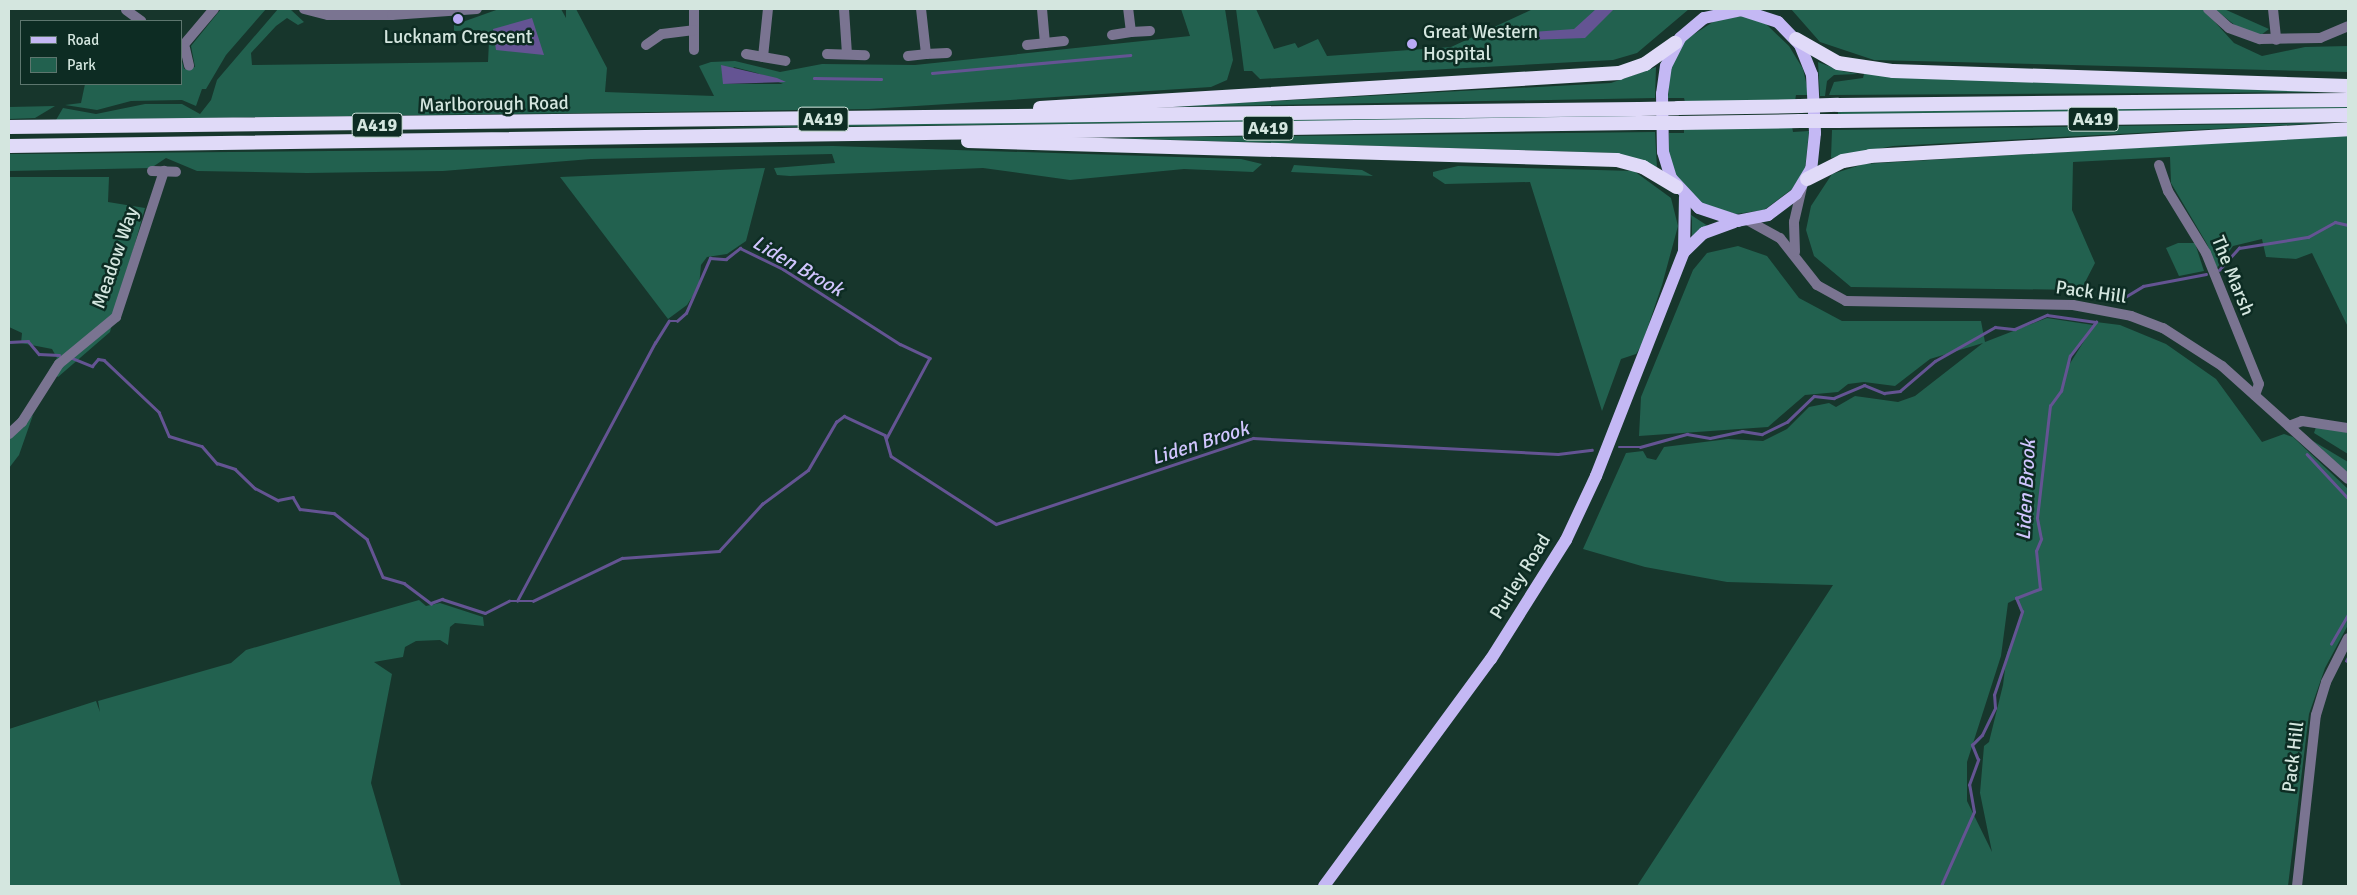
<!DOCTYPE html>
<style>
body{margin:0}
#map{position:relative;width:2357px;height:895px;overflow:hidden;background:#17362c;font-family:Signika,sans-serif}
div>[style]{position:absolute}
.green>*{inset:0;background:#22614f}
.water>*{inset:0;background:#645493}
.stream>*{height:2.5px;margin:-1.25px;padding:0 1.25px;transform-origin:1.25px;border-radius:1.25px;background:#645493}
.minor>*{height:10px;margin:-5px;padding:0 5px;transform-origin:5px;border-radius:5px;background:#7a7491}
.major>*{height:12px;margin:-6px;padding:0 6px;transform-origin:6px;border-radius:6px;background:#c4b8f4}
.highway>*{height:14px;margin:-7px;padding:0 7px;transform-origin:7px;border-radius:7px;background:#e0daf8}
.highway-bridge>*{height:14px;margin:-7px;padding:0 7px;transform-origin:7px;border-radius:7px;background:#e0daf8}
.dots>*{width:14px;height:14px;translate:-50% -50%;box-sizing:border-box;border:2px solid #0d2c23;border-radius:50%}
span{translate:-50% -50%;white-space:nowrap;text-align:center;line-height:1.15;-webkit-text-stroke:5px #0d2c23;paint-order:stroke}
.shield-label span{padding:1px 4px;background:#0d2c23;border:1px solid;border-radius:4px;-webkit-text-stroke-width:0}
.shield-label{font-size:18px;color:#d4e6df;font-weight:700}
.poi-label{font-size:19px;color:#d4e6df}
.left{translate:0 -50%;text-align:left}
.street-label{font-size:19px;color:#d4e6df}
.water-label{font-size:20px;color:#d0c5fd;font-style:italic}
.frame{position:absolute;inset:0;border:10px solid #d4e6df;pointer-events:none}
.legend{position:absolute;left:20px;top:20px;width:162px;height:65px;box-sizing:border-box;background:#0d2c23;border:1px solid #5d766e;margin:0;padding:6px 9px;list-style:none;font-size:15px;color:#d4e6df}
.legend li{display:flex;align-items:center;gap:10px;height:25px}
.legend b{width:25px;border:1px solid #5d766e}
</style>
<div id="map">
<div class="green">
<i style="clip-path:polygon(221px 9px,266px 9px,226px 55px,206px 89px,202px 89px,196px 106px,182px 100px,131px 101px,97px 110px,65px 105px,81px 103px,85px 84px,181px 84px,181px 58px,184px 69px,195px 67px,191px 46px)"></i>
<i style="clip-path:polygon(evenodd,278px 9px,290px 9px,304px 22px,298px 25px,287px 18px,276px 26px,251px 53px,252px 65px,488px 62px,489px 41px,480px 30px,454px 31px,454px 25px,499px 9px,561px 9px,566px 18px,566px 9px,576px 9px,607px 68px,605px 92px,714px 96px,699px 66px,711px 62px,735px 61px,780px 72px,822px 64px,915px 65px,1190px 36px,1181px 9px,1225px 9px,1233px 60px,1227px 80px,1211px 87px,869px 109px,56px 120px,63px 108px,96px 114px,145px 104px,182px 104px,200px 114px,211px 100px,217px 80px,278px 9px,734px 67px,757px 73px,783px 84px,723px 84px,734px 67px)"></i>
<i style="clip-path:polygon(1236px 9px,1256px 9px,1274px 49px,1295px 43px,1298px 48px,1318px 39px,1327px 56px,1451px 47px,1533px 9px,1689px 9px,1637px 53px,1613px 60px,1260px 79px,1252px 71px,1244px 71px)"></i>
<i style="clip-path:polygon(1791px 9px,2203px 9px,2234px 43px,2262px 56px,2305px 47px,2348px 46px,2348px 72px,1874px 60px,1820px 42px)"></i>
<i style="clip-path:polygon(2215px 9px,2224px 9px,2269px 29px,2261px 35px,2237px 27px)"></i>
<i style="clip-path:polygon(1743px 16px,1766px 24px,1789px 46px,1803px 69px,1809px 95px,1796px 95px,1795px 101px,1685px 102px,1684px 98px,1668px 98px,1670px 70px,1685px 40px,1716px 20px)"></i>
<i style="clip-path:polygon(1818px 62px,1842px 71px,1858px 74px,1834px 75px,1827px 81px,1825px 96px,1820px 96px)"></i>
<i style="clip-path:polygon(1656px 67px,1655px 98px,1160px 107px,1611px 83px)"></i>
<i style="clip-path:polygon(1864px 74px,1939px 77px,2348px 92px,1829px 95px,1834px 82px,1863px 78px)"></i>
<i style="clip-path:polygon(2348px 105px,2348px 110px,1838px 115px,1838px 111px)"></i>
<i style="clip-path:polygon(55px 106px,35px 118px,9px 119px,9px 107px)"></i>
<i style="clip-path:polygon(1638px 114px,1638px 118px,695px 128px,953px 122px)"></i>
<i style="clip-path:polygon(2326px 123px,1893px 146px,1831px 158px,1832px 130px)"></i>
<i style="clip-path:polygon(1792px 126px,1793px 132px,1809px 131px,1805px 169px,1792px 189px,1764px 210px,1736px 214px,1702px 205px,1677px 179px,1669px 157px,1669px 133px,1684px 133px,1684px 128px)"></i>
<i style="clip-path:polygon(1655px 132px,1657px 168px,1616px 153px,1108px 138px)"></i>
<i style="clip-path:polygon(2348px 135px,2348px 327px,2312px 253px,2296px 259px,2266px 257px,2262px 239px,2233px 246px,2217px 268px,2207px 244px,2171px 183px,2170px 157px,2073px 162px,2072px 210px,2095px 263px,2081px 290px,1851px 287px,1814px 256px,1806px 230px,1811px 206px,1832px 174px,1864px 164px)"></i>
<i style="clip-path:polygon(833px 146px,1241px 159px,1262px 164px,1253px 172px,1184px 169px,1070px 180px,983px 168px,790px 176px,777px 175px,774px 168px,835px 163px,832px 154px,591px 159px,443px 171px,307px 173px,197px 171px,166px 158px,151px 168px,9px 171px,9px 154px,22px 154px)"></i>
<i style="clip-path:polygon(1294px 165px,1362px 170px,1373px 176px,1291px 172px)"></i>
<i style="clip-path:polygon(1458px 166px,1634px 171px,1671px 198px,1678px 226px,1662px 285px,1642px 344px,1636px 354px,1621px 359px,1602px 411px,1530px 182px,1445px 184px,1433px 176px,1433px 172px)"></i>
<i style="clip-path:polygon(765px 168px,746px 241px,727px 254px,707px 257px,701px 265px,699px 286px,687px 305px,668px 319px,560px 177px)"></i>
<i style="clip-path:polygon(9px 177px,109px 177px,108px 202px,145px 208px,110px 332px,58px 377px,49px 370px,57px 358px,52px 349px,21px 343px,22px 333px,9px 327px)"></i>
<i style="clip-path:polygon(1691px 215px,1708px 226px,1692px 236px,1692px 221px)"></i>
<i style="clip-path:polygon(2178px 243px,2195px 243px,2204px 271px,2179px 276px,2166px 248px)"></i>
<i style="clip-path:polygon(evenodd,1738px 246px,1767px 256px,1799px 298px,1842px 321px,1981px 321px,1985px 342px,2047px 318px,2093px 325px,2070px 356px,2069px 365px,2096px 322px,2120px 325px,2166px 344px,2216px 379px,2262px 442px,2284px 434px,2293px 437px,2348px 489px,2348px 625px,2325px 668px,2309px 714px,2288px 886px,1637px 886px,1833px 585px,1727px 582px,1645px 567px,1583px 549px,1626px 453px,1643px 451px,1647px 458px,1656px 460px,1664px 447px,1728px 439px,1763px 441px,1787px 429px,1809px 407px,1829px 403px,1836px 407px,1855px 396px,1898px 402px,1915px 396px,1983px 343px,1930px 359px,1895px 386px,1864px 382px,1848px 384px,1838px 392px,1805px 395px,1768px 427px,1639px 436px,1641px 397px,1693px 270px,1707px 253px,1738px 246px,2016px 599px,2022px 615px,2007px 653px,2003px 685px,1989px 742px,1984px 746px,1980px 793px,1992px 852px,1967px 801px,1967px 762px,2001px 656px,2008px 603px,2016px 599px)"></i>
<i style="clip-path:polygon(33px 415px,19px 455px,9px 468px,9px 437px)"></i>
<i style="clip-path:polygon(2316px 427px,2348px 432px,2348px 454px,2314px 433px)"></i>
<i style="clip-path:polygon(2313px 441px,2348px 462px,2348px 473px)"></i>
<i style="clip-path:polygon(419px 600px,426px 606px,440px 603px,483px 617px,484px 626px,455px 623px,450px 627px,448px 645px,440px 640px,416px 641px,405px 647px,403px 657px,374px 662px,392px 674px,371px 783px,401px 886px,9px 886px,9px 729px,96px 701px,100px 712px,98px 701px,231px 663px,246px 650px)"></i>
</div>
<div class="water">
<i style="clip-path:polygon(1596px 9px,1614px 9px,1585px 38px,1529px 40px,1527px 34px,1532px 32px,1574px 29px)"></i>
<i style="clip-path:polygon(532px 18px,544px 55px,496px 50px,493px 29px)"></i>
<i style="clip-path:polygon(721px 65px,777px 78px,786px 82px,723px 84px)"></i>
</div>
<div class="stream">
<i style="left:932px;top:73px;width:199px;rotate:-5.2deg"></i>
<i style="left:814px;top:78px;width:67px;rotate:0.9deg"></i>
<i style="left:2219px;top:270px;width:30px;rotate:-48deg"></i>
<i style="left:2239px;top:248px;width:70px;rotate:-9.1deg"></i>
<i style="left:2308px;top:237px;width:31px;rotate:-29deg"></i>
<i style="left:2335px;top:222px;width:13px;rotate:13deg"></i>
<i style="left:2125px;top:297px;width:21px;rotate:-31deg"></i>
<i style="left:2143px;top:286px;width:64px;rotate:-10.8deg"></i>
<i style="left:9px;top:342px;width:19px;rotate:-3deg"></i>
<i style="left:28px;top:341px;width:17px;rotate:50deg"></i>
<i style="left:39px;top:354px;width:20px;rotate:3deg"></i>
<i style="left:72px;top:358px;width:22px;rotate:22deg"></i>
<i style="left:92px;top:366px;width:9px;rotate:-49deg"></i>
<i style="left:98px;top:359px;width:6px;rotate:9deg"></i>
<i style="left:104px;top:360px;width:76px;rotate:43.4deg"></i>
<i style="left:159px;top:412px;width:26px;rotate:67deg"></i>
<i style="left:169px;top:436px;width:34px;rotate:17deg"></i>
<i style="left:202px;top:446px;width:23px;rotate:49deg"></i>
<i style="left:217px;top:463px;width:19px;rotate:18deg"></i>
<i style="left:235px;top:469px;width:28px;rotate:44deg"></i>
<i style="left:255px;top:488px;width:26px;rotate:28deg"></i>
<i style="left:278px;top:500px;width:15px;rotate:-11deg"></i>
<i style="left:293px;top:497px;width:14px;rotate:60deg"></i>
<i style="left:300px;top:509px;width:34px;rotate:7deg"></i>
<i style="left:334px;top:513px;width:42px;rotate:38.2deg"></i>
<i style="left:367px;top:539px;width:41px;rotate:67.2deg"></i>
<i style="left:383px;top:577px;width:22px;rotate:16deg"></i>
<i style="left:404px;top:583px;width:34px;rotate:37deg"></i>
<i style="left:431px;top:603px;width:12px;rotate:-20deg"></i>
<i style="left:442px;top:599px;width:45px;rotate:18deg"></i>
<i style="left:485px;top:613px;width:27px;rotate:-27deg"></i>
<i style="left:509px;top:601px;width:24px"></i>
<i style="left:533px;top:601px;width:99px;rotate:-25.8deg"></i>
<i style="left:622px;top:558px;width:97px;rotate:-4.1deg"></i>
<i style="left:719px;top:551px;width:64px;rotate:-47.5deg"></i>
<i style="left:762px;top:504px;width:57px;rotate:-36.5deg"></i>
<i style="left:808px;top:470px;width:56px;rotate:-59.7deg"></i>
<i style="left:836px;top:422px;width:10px;rotate:-37deg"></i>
<i style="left:844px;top:416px;width:45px;rotate:24.9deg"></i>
<i style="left:885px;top:435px;width:22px;rotate:74deg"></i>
<i style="left:891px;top:456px;width:125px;rotate:32.9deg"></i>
<i style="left:996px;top:524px;width:271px;rotate:-18.5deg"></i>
<i style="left:1253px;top:438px;width:305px;rotate:3deg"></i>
<i style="left:1558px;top:454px;width:34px;rotate:-7deg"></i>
<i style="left:1619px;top:447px;width:21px"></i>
<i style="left:1640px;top:447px;width:49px;rotate:-15.5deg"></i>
<i style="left:1687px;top:434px;width:23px;rotate:10deg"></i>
<i style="left:1710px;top:438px;width:33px;rotate:-12deg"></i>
<i style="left:1742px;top:431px;width:20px;rotate:9deg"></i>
<i style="left:1762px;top:434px;width:28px;rotate:-26deg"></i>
<i style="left:1787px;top:422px;width:37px;rotate:-44deg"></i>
<i style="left:1814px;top:396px;width:20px;rotate:6deg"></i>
<i style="left:1834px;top:398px;width:33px;rotate:-23deg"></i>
<i style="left:1864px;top:385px;width:22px;rotate:22deg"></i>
<i style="left:1884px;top:393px;width:16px;rotate:-7deg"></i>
<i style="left:1900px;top:391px;width:46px;rotate:-40.6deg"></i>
<i style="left:1935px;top:361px;width:69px;rotate:-29.5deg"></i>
<i style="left:1995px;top:327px;width:20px;rotate:6deg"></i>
<i style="left:2015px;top:329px;width:35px;rotate:-24deg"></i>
<i style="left:2047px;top:315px;width:49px;rotate:8.1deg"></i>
<i style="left:2307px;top:454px;width:60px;rotate:47deg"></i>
<i style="left:517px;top:601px;width:293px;rotate:-61.9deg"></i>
<i style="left:655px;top:343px;width:26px;rotate:-58deg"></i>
<i style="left:669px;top:321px;width:8px"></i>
<i style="left:677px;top:321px;width:12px;rotate:-42deg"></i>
<i style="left:686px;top:313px;width:60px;rotate:-66.4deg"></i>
<i style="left:710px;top:258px;width:16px;rotate:4deg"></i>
<i style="left:726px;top:259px;width:18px;rotate:-38deg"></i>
<i style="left:740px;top:248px;width:48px;rotate:26deg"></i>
<i style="left:783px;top:269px;width:139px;rotate:32.7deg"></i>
<i style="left:900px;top:344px;width:33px;rotate:25deg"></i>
<i style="left:930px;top:358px;width:91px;rotate:118.3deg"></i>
<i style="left:2331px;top:644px;width:34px;rotate:-60deg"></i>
<i style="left:2346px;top:661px;width:4px;rotate:-63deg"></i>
<i style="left:1941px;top:886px;width:81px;rotate:-66deg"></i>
<i style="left:1974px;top:812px;width:27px;rotate:-100deg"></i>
<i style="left:1969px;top:785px;width:27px;rotate:-70deg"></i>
<i style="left:1978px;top:760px;width:16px;rotate:-112deg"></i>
<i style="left:1972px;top:745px;width:14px;rotate:-45deg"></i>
<i style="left:1982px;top:735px;width:30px;rotate:-64deg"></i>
<i style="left:1995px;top:708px;width:13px;rotate:-94deg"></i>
<i style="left:1994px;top:695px;width:88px;rotate:-71.4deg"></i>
<i style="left:2022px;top:612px;width:15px;rotate:-113deg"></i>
<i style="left:2016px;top:598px;width:26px;rotate:-21deg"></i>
<i style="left:2040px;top:589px;width:38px;rotate:-96deg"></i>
<i style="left:2036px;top:551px;width:13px;rotate:-67deg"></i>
<i style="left:2041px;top:539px;width:21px;rotate:-101deg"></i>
<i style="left:2037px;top:518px;width:113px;rotate:-83.4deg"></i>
<i style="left:2050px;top:406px;width:19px;rotate:-54deg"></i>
<i style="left:2061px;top:391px;width:36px;rotate:-76deg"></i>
<i style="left:2070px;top:356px;width:43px;rotate:-52.6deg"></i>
</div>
<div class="minor">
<i style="left:304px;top:9px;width:25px;rotate:14deg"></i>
<i style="left:328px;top:15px;width:64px"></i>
<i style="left:392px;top:15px;width:85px;rotate:-4deg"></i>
<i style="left:694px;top:9px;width:41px;rotate:90deg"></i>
<i style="left:844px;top:9px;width:45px;rotate:86.2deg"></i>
<i style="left:1042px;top:9px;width:34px;rotate:85deg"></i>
<i style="left:1045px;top:43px;width:19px;rotate:-6deg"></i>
<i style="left:2208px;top:9px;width:28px;rotate:42deg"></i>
<i style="left:2229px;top:28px;width:33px;rotate:20deg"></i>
<i style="left:2260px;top:39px;width:60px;rotate:-1deg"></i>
<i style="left:2320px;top:38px;width:30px;rotate:-23deg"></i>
<i style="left:2273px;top:9px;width:31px;rotate:84deg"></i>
<i style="left:126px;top:10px;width:19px;rotate:36deg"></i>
<i style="left:1131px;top:32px;width:19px;rotate:-3deg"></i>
<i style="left:1112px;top:35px;width:19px;rotate:-9deg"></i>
<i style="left:1131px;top:32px;width:23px;rotate:-97deg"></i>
<i style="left:646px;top:45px;width:19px;rotate:-35deg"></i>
<i style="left:662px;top:34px;width:32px;rotate:-7deg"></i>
<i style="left:1027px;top:45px;width:18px;rotate:-6deg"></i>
<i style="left:181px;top:48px;width:51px;rotate:-49.8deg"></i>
<i style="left:185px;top:48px;width:18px;rotate:77deg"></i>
<i style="left:746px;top:54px;width:40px;rotate:10deg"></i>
<i style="left:827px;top:54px;width:38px;rotate:2deg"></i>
<i style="left:926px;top:54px;width:21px;rotate:-3deg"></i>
<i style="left:908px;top:56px;width:18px;rotate:-6deg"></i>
<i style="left:926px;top:54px;width:45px;rotate:-96.3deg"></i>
<i style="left:763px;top:57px;width:48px;rotate:-84.1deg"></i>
<i style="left:2159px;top:165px;width:28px;rotate:71deg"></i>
<i style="left:2168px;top:191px;width:73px;rotate:58.5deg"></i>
<i style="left:2206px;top:253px;width:141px;rotate:68deg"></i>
<i style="left:2259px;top:384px;width:12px;rotate:110deg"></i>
<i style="left:152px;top:171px;width:24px;rotate:2deg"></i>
<i style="left:1747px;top:220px;width:38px;rotate:29deg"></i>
<i style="left:1780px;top:238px;width:60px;rotate:51.8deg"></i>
<i style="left:1817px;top:285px;width:33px;rotate:29deg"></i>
<i style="left:1846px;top:301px;width:227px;rotate:1deg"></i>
<i style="left:2073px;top:305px;width:59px;rotate:10.7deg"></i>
<i style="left:2131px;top:316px;width:34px;rotate:21deg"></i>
<i style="left:2163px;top:328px;width:70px;rotate:32.8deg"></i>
<i style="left:2222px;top:366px;width:169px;rotate:41.9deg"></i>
<i style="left:1795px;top:252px;width:30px;rotate:-92deg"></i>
<i style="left:1794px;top:222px;width:36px;rotate:-77deg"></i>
<i style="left:2289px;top:426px;width:14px;rotate:-21deg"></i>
<i style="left:2302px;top:421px;width:47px;rotate:8.7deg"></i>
<i style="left:9px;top:434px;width:18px;rotate:-43deg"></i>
<i style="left:22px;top:422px;width:69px;rotate:-57.5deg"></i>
<i style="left:59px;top:364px;width:74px;rotate:-39.5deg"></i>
<i style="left:116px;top:317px;width:154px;rotate:-71.8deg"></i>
<i style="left:2297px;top:886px;width:172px;rotate:-83.7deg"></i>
<i style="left:2316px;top:715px;width:34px;rotate:-73deg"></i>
<i style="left:2326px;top:682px;width:49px;rotate:-63.4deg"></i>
</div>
<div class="major">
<i style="left:1741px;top:10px;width:39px;rotate:18deg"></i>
<i style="left:1778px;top:22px;width:32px;rotate:46deg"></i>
<i style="left:1800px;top:45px;width:32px;rotate:68deg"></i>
<i style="left:1812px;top:75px;width:58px;rotate:87deg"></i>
<i style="left:1815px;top:133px;width:36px;rotate:96deg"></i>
<i style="left:1811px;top:169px;width:29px;rotate:121deg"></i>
<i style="left:1796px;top:194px;width:35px;rotate:143deg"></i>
<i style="left:1768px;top:215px;width:31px;rotate:169deg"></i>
<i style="left:1738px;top:221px;width:41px;rotate:-161.6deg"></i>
<i style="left:1699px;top:208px;width:41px;rotate:-133deg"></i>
<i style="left:1671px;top:178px;width:27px;rotate:-107deg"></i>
<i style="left:1663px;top:152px;width:58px;rotate:-91deg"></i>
<i style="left:1662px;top:94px;width:28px;rotate:-82deg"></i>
<i style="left:1666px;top:66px;width:31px;rotate:-63deg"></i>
<i style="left:1680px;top:38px;width:31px;rotate:-40deg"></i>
<i style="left:1704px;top:18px;width:38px;rotate:-12deg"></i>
<i style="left:1684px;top:252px;width:28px;rotate:-44deg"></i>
<i style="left:1704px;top:233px;width:32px;rotate:-20deg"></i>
<i style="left:1324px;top:886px;width:282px;rotate:-53.7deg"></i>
<i style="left:1491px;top:659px;width:141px;rotate:-57.8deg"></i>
<i style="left:1566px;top:540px;width:71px;rotate:-64.9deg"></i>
<i style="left:1596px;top:476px;width:241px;rotate:-68.6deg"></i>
<i style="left:1684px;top:252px;width:55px;rotate:-89deg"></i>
</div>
<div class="highway">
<i style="left:1796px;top:39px;width:48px;rotate:29.7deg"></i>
<i style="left:1838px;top:63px;width:56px;rotate:8.3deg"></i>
<i style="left:1893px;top:71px;width:455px;rotate:1.9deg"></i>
<i style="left:1838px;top:105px;width:510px;rotate:-0.56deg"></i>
<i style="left:1040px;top:108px;width:580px;rotate:-3.46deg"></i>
<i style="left:1619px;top:73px;width:28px;rotate:-19deg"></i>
<i style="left:1645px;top:64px;width:37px;rotate:-35deg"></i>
<i style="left:1678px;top:108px;width:122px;rotate:-0.9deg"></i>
<i style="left:1838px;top:121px;width:510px;rotate:-0.67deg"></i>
<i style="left:1679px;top:123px;width:121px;rotate:-0.9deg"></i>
<i style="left:9px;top:127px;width:1630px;rotate:-0.63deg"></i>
<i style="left:968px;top:141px;width:649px;rotate:1.68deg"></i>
<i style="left:1617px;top:160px;width:27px;rotate:15deg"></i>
<i style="left:1643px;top:167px;width:39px;rotate:31deg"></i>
<i style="left:9px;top:146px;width:1630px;rotate:-0.81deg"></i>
<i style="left:1807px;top:179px;width:40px;rotate:-26.6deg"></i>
<i style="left:1843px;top:161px;width:27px;rotate:-10deg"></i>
<i style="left:1870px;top:156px;width:479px;rotate:-3.2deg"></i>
</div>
<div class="highway-bridge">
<i style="left:1800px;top:106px;width:38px;rotate:-2deg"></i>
<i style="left:1639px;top:109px;width:39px;rotate:-1deg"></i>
<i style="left:1800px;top:121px;width:38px"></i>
<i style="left:1639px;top:123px;width:40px"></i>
</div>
<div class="dots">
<i style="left:458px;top:19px;background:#baaaf6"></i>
<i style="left:1412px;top:44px;background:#baaaf6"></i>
</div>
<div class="shield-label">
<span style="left:823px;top:119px">A419</span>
<span style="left:2093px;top:119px">A419</span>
<span style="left:377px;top:125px">A419</span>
<span style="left:1268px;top:128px">A419</span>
</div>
<div class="poi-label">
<span class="left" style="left:1423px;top:44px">Great Western<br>Hospital</span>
<span style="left:458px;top:38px">Lucknam Crescent</span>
</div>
<div class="street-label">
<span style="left:494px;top:105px;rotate:-1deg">Marlborough Road</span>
<span style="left:116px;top:258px;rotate:-71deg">Meadow Way</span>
<span style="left:2232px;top:276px;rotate:68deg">The Marsh</span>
<span style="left:2091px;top:293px;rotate:8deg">Pack Hill</span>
<span style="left:1521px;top:577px;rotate:-58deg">Purley Road</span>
<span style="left:2294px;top:757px;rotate:-83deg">Pack Hill</span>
</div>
<div class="water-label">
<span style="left:798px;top:266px;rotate:30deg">Liden Brook</span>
<span style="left:1200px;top:443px;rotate:-18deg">Liden Brook</span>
<span style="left:2026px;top:490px;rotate:-87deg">Liden Brook</span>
</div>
<div class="frame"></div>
<ul class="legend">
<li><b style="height:6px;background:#c4b8f4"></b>Road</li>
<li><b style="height:14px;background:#22614f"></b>Park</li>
</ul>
</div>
